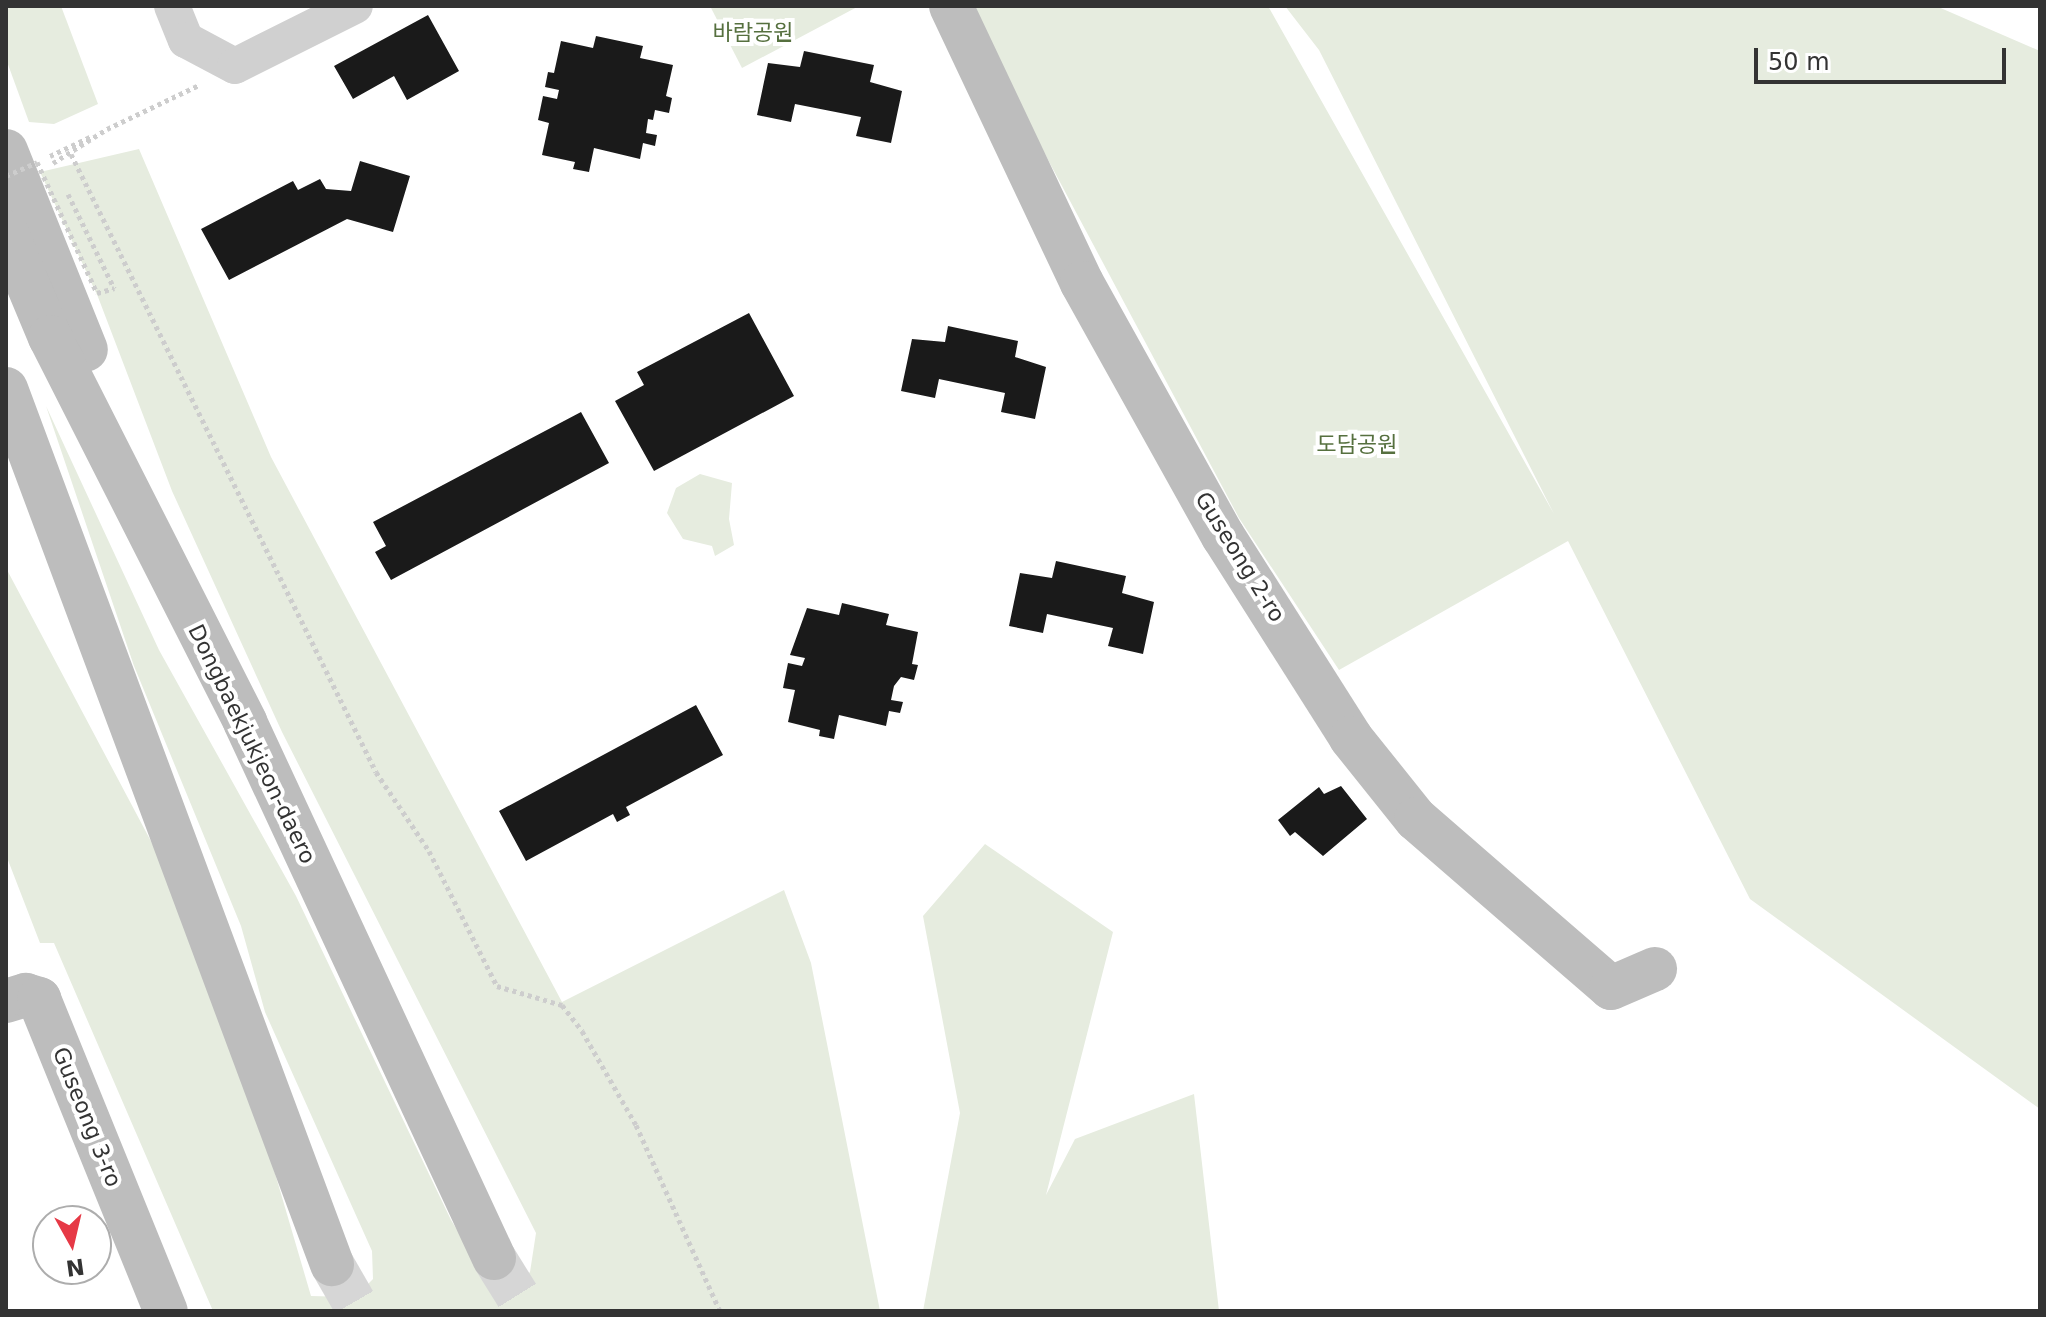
<!DOCTYPE html>
<meta charset="utf-8">
<style>
body{margin:0}
#map{position:relative;width:2046px;height:1317px;overflow:hidden;background:#fff;font-family:"DejaVu Sans","Noto Sans KR",sans-serif}
div>[style]{position:absolute}
.green>*{inset:0;background:#e6ecdf}
.building>*{inset:0;background:#1a1a1a}
.secondary-tunnel>*{height:44px;margin-top:-22px;transform-origin:0;background:repeating-linear-gradient(90deg,#d6d6d6 0 44px,transparent 0 66px)}
.path>*{height:5px;margin-top:-2.5px;transform-origin:0;background:repeating-linear-gradient(90deg,#cdcdcd 0 4px,transparent 0 8px)}
.street>*{height:36px;margin:-18px;padding:0 18px;transform-origin:18px;border-radius:18px;background:#d0d0d0}
.secondary>*{height:44px;margin:-22px;padding:0 22px;transform-origin:22px;border-radius:22px;background:#bdbdbd}
.path-bridge>*{height:5px;margin-top:-2.5px;transform-origin:0;background:repeating-linear-gradient(90deg,#cdcdcd 0 4px,transparent 0 8px)}
span{translate:-50% -50%;white-space:nowrap;text-align:center;line-height:1.15;-webkit-text-stroke:8px #fff;paint-order:stroke}
.park-label{font-size:22px;color:#56703f}
.street-label{font-size:22px;color:#333}
.frame{position:absolute;inset:0;border:8px solid #333;pointer-events:none}
.north{position:absolute;left:32px;top:1205px;width:80px;height:80px;box-sizing:border-box;background:#fff;border:2px solid #adadad;border-radius:50%;rotate:172deg;font-size:22px;font-weight:700;line-height:32px;text-align:center;color:#333}
.north::after{content:'';display:block;margin:auto;width:28px;height:36px;background:#e63946;clip-path:polygon(50% 0,100% 100%,50% 72%,0 100%)}
.scale{position:absolute;left:1754px;top:48px;width:252px;height:36px;box-sizing:border-box;border:4px solid #333;border-top:0;padding-left:10px;font-size:24px;line-height:28px;white-space:nowrap;color:#333;-webkit-text-stroke:6px #fff;paint-order:stroke}
</style>
<div id="map">
<div class="green">
<i style="clip-path:polygon(6px 6px,61px 6px,98px 104px,54px 124px,29px 122px,6px 59px)"></i>
<i style="clip-path:polygon(710px 6px,859px 6px,742px 68px)"></i>
<i style="clip-path:polygon(972px 6px,1268px 6px,1554px 514px,1319px 50px,1285px 6px,1936px 6px,2040px 51px,2040px 1109px,1750px 899px,1568px 541px,1339px 670px,1239px 518px,1013px 94px)"></i>
<i style="clip-path:polygon(139px 149px,271px 457px,562px 1002px,784px 890px,811px 963px,880px 1311px,213px 1311px,54px 943px,40px 943px,6px 855px,6px 568px,171px 879px,228px 1013px,311px 1296px,349px 1297px,362px 1290px,373px 1279px,372px 1251px,265px 1012px,241px 926px,134px 666px,46px 406px,159px 650px,296px 896px,451px 1220px,492px 1288px,519px 1282px,530px 1272px,536px 1233px,282px 732px,172px 491px,98px 297px,40px 172px)"></i>
<i style="clip-path:polygon(700px 474px,732px 483px,729px 519px,734px 545px,715px 556px,712px 546px,683px 539px,667px 513px,676px 488px)"></i>
<i style="clip-path:polygon(985px 844px,1113px 932px,1046px 1195px,1075px 1139px,1194px 1094px,1219px 1311px,923px 1311px,960px 1113px,923px 916px)"></i>
</div>
<div class="building">
<i style="clip-path:polygon(428px 15px,459px 71px,407px 100px,394px 76px,353px 99px,334px 66px)"></i>
<i style="clip-path:polygon(596px 36px,643px 46px,640px 58px,673px 65px,666px 96px,672px 98px,669px 113px,655px 110px,653px 120px,648px 119px,646px 133px,657px 135px,655px 146px,643px 143px,640px 159px,594px 148px,589px 172px,573px 169px,575px 162px,542px 155px,549px 123px,538px 120px,543px 96px,557px 99px,559px 90px,545px 87px,548px 72px,554px 73px,561px 41px,593px 48px)"></i>
<i style="clip-path:polygon(804px 51px,874px 65px,870px 82px,902px 91px,891px 143px,856px 136px,861px 117px,795px 104px,791px 122px,757px 115px,768px 63px,800px 67px)"></i>
<i style="clip-path:polygon(360px 161px,410px 176px,393px 232px,347px 219px,229px 280px,201px 229px,293px 181px,298px 190px,320px 179px,326px 189px,351px 191px)"></i>
<i style="clip-path:polygon(749px 313px,794px 396px,654px 471px,615px 401px,644px 385px,637px 372px)"></i>
<i style="clip-path:polygon(948px 326px,1018px 341px,1015px 357px,1046px 367px,1035px 419px,1001px 412px,1005px 393px,939px 379px,935px 398px,901px 391px,912px 339px,945px 342px)"></i>
<i style="clip-path:polygon(581px 412px,609px 463px,391px 580px,375px 552px,386px 546px,373px 522px)"></i>
<i style="clip-path:polygon(1056px 561px,1126px 576px,1122px 593px,1154px 602px,1143px 654px,1108px 646px,1113px 628px,1047px 614px,1043px 633px,1009px 626px,1020px 573px,1052px 578px)"></i>
<i style="clip-path:polygon(842px 603px,889px 614px,886px 625px,918px 632px,912px 664px,918px 665px,914px 680px,901px 677px,894px 686px,891px 700px,903px 702px,900px 713px,889px 711px,886px 726px,839px 715px,834px 739px,819px 736px,820px 730px,788px 722px,795px 690px,783px 688px,788px 663px,802px 666px,805px 658px,790px 655px,807px 608px,839px 615px)"></i>
<i style="clip-path:polygon(696px 705px,723px 755px,626px 807px,630px 815px,617px 822px,613px 814px,526px 861px,499px 811px)"></i>
<i style="clip-path:polygon(1341px 786px,1367px 819px,1323px 856px,1295px 832px,1290px 836px,1278px 820px,1319px 787px,1324px 794px)"></i>
</div>
<div class="secondary-tunnel">
<i style="left:494px;top:1258px;width:62px;rotate:58.1deg"></i>
<i style="left:332px;top:1264px;width:54px;rotate:60.1deg"></i>
</div>
<div class="path">
<i style="left:71px;top:154px;width:689px;rotate:63.73deg"></i>
<i style="left:376px;top:772px;width:95px;rotate:56.1deg"></i>
<i style="left:429px;top:851px;width:151px;rotate:63.3deg"></i>
<i style="left:497px;top:986px;width:68px;rotate:16.3deg"></i>
<i style="left:562px;top:1005px;width:33px;rotate:52deg"></i>
<i style="left:582px;top:1031px;width:108px;rotate:60.1deg"></i>
<i style="left:636px;top:1125px;width:204px;rotate:65.7deg"></i>
<i style="left:50px;top:156px;width:47px;rotate:-25.5deg"></i>
<i style="left:53px;top:163px;width:64px;rotate:-32.2deg"></i>
<i style="left:107px;top:129px;width:102px;rotate:-25.6deg"></i>
<i style="left:68px;top:194px;width:105px;rotate:63.9deg"></i>
</div>
<div class="street">
<i style="left:172px;top:6px;width:37px;rotate:68deg"></i>
<i style="left:186px;top:40px;width:55px;rotate:28deg"></i>
<i style="left:235px;top:66px;width:134px;rotate:-26.6deg"></i>
</div>
<div class="secondary">
<i style="left:951px;top:6px;width:306px;rotate:64.7deg"></i>
<i style="left:1082px;top:283px;width:290px;rotate:60.9deg"></i>
<i style="left:1223px;top:536px;width:239px;rotate:57.6deg"></i>
<i style="left:1351px;top:738px;width:104px;rotate:51.3deg"></i>
<i style="left:1416px;top:819px;width:258px;rotate:40.9deg"></i>
<i style="left:1611px;top:988px;width:48px;rotate:-23.4deg"></i>
<i style="left:6px;top:151px;width:214px;rotate:68.1deg"></i>
<i style="left:6px;top:232px;width:114px;rotate:67.3deg"></i>
<i style="left:50px;top:337px;width:432px;rotate:63.1deg"></i>
<i style="left:245px;top:722px;width:591px;rotate:65.08deg"></i>
<i style="left:6px;top:389px;width:934px;rotate:69.57deg"></i>
<i style="left:6px;top:1001px;width:21px;rotate:-17deg"></i>
<i style="left:26px;top:995px;width:14px;rotate:17deg"></i>
<i style="left:39px;top:999px;width:337px;rotate:67.9deg"></i>
</div>
<div class="path-bridge">
<i style="left:6px;top:176px;width:34px;rotate:-24deg"></i>
<i style="left:37px;top:162px;width:144px;rotate:65.4deg"></i>
<i style="left:97px;top:293px;width:18px;rotate:-16deg"></i>
</div>
<div class="park-label">
<span style="left:753px;top:33px">바람공원</span>
<span style="left:1357px;top:445px">도담공원</span>
</div>
<div class="street-label">
<span style="left:1240px;top:557px;rotate:58deg">Guseong 2-ro</span>
<span style="left:252px;top:744px;rotate:64deg">Dongbaekjukjeon-daero</span>
<span style="left:87px;top:1117px;rotate:68deg">Guseong 3-ro</span>
</div>
<div class="frame"></div>
<div class="north">N</div>
<div class="scale">50 m</div>
</div>
